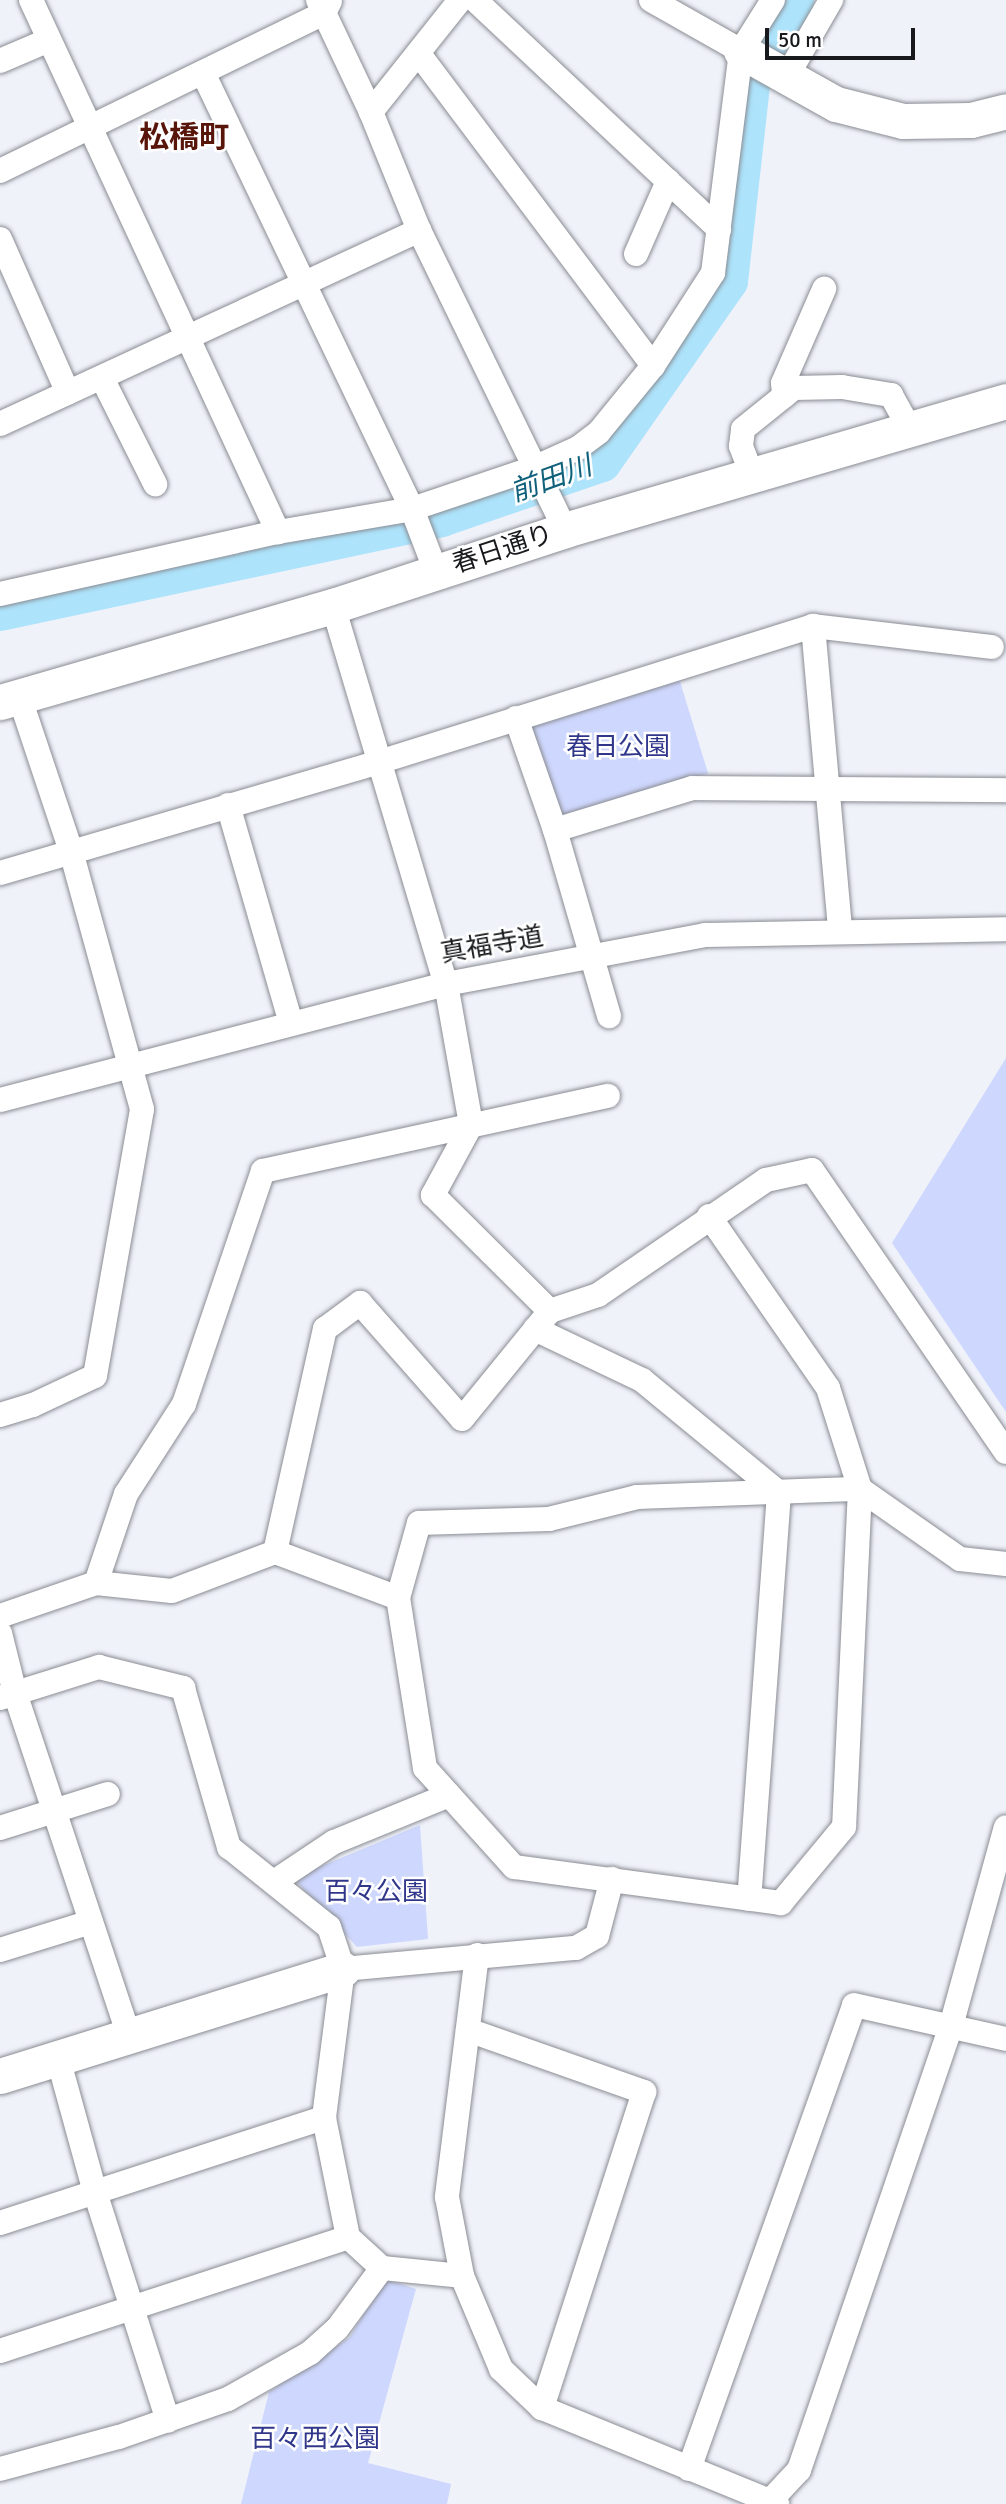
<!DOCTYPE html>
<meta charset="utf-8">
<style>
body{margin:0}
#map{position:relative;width:1006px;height:2504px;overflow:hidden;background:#f0f2fa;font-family:Signika,"Noto Sans JP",sans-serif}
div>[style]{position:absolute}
.green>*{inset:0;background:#ced7fd;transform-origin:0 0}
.river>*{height:37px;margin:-18.5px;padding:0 18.5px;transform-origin:18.5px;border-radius:18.5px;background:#ade3fb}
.roads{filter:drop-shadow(0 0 2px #8a8c93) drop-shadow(0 0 2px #8a8c93)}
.street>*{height:24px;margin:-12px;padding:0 12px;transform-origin:12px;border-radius:12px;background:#fff}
.secondary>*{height:35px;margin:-17.5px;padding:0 17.5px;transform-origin:17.5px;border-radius:17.5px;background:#fff}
span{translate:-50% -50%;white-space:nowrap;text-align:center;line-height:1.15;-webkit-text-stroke:5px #fff;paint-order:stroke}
.street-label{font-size:26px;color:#18191c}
.park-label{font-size:26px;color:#30368a}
.water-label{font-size:28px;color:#0f607a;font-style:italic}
.quarter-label{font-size:30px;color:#58150a;font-weight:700}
.scale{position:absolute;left:765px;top:28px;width:150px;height:32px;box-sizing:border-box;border:4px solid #18191c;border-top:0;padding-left:9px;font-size:21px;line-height:24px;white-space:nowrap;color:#18191c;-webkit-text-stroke:5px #fff;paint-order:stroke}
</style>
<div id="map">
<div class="green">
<i style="left:678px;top:675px;width:103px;height:158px;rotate:73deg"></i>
<i style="clip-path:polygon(1006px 1058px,1006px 1412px,892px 1243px)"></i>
<i style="clip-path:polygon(420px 1825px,428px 1939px,357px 1947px,293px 1878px)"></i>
<i style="clip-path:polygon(386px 2279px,416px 2289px,368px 2463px,451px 2484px,447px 2504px,241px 2504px,269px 2392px,349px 2338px)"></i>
</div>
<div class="river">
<i style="left:0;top:612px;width:451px;rotate:-12deg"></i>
<i style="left:441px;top:518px;width:170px;rotate:-18.9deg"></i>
<i style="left:602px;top:463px;width:222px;rotate:-55.1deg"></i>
<i style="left:729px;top:281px;width:198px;rotate:-83.6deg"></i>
<i style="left:751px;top:84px;width:43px;rotate:-67deg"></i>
<i style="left:768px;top:44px;width:52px;rotate:-58.5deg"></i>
</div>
<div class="roads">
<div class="street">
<i style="left:31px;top:0;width:587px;rotate:65.1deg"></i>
<i style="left:318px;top:0;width:124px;rotate:64.7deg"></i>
<i style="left:371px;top:112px;width:127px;rotate:67.9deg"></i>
<i style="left:419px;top:230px;width:334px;rotate:64deg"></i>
<i style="left:475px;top:0;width:335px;rotate:43.2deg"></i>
<i style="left:651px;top:0;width:103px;rotate:29.5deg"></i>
<i style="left:419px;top:54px;width:390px;rotate:53.1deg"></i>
<i style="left:0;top:61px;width:53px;rotate:-23.2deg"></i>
<i style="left:204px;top:75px;width:481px;rotate:64.4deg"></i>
<i style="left:412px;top:509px;width:67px;rotate:69.1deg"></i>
<i style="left:787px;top:76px;width:88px;rotate:-59.9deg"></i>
<i style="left:371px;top:112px;width:143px;rotate:-51.5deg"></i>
<i style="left:0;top:171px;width:360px;rotate:-26deg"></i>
<i style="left:324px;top:13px;width:13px;rotate:-63deg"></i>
<i style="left:0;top:239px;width:168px;rotate:66.2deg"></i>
<i style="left:636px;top:254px;width:80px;rotate:-66.3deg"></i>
<i style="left:102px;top:378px;width:119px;rotate:63.4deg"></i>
<i style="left:784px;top:396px;width:13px;rotate:-94deg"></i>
<i style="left:783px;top:383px;width:103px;rotate:-66.4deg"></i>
<i style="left:0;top:424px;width:462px;rotate:-24.8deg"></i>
<i style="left:752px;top:475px;width:31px;rotate:-111deg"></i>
<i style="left:741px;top:446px;width:17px;rotate:-83deg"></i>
<i style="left:743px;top:429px;width:65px;rotate:-38.8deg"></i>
<i style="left:794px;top:388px;width:48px;rotate:-1.2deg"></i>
<i style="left:842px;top:387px;width:50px;rotate:9.3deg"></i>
<i style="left:891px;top:395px;width:39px;rotate:61deg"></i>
<i style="left:0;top:594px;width:285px;rotate:-12.6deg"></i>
<i style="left:278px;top:532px;width:136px;rotate:-9.7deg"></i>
<i style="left:412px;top:509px;width:129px;rotate:-18.6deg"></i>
<i style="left:534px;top:468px;width:48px;rotate:-24.4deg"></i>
<i style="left:578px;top:448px;width:26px;rotate:-37deg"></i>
<i style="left:599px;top:432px;width:85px;rotate:-50.7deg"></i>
<i style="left:653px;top:366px;width:111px;rotate:-57.2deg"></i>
<i style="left:713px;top:273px;width:224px;rotate:-82.8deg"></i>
<i style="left:741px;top:51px;width:60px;rotate:-57.9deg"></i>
<i style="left:333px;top:606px;width:395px;rotate:73.4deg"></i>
<i style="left:446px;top:984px;width:143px;rotate:79.9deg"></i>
<i style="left:471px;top:1125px;width:80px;rotate:118.5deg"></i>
<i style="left:433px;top:1195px;width:165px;rotate:44.8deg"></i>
<i style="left:550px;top:1311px;width:51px;rotate:-18.4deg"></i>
<i style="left:598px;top:1295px;width:204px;rotate:-34.4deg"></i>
<i style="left:766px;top:1180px;width:47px;rotate:-12.3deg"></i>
<i style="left:812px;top:1170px;width:342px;rotate:55.5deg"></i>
<i style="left:813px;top:626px;width:304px;rotate:84.9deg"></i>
<i style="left:516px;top:718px;width:119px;rotate:70.8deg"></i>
<i style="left:555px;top:830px;width:194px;rotate:73.8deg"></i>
<i style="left:228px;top:805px;width:227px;rotate:73.9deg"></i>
<i style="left:555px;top:830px;width:143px;rotate:-17deg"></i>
<i style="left:692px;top:788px;width:314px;rotate:0.4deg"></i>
<i style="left:0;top:873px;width:395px;rotate:-16.3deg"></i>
<i style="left:379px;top:762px;width:455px;rotate:-17.4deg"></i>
<i style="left:813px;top:626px;width:180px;rotate:6.7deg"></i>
<i style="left:0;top:1100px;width:461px;rotate:-14.6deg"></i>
<i style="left:446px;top:984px;width:264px;rotate:-10.7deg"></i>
<i style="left:705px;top:935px;width:301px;rotate:-1.1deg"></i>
<i style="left:709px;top:1216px;width:209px;rotate:55.3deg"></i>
<i style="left:828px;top:1388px;width:106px;rotate:72.4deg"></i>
<i style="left:860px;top:1489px;width:338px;rotate:92.7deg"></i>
<i style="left:844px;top:1827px;width:99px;rotate:129.7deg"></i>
<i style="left:781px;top:1903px;width:269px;rotate:-172.3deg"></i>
<i style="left:514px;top:1867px;width:133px;rotate:-132deg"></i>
<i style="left:425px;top:1768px;width:172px;rotate:-99deg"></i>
<i style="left:398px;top:1598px;width:78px;rotate:-74.4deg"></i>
<i style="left:419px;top:1523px;width:130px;rotate:-1.8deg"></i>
<i style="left:549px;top:1519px;width:91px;rotate:-14deg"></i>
<i style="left:637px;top:1497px;width:223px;rotate:-2.1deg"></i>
<i style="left:860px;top:1489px;width:122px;rotate:35deg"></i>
<i style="left:960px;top:1559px;width:46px;rotate:6.2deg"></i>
<i style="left:535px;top:1329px;width:119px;rotate:25.5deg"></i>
<i style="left:642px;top:1380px;width:178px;rotate:39.5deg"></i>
<i style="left:779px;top:1493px;width:407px;rotate:94.2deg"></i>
<i style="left:0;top:1415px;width:34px;rotate:-17deg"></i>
<i style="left:33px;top:1405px;width:68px;rotate:-25.1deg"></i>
<i style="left:95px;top:1376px;width:271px;rotate:-80deg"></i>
<i style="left:142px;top:1109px;width:268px;rotate:-105.4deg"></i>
<i style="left:71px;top:851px;width:163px;rotate:-108.5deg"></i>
<i style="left:275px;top:1552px;width:131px;rotate:20.5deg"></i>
<i style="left:96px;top:1583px;width:94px;rotate:-71.4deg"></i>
<i style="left:126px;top:1494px;width:107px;rotate:-57.2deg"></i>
<i style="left:184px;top:1404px;width:246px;rotate:-71.3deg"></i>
<i style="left:263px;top:1171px;width:353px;rotate:-12.3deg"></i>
<i style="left:0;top:1616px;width:102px;rotate:-19deg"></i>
<i style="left:96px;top:1583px;width:76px;rotate:6deg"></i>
<i style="left:172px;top:1591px;width:110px;rotate:-20.7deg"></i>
<i style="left:275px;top:1552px;width:229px;rotate:-77.4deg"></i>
<i style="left:325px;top:1329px;width:44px;rotate:-36.6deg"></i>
<i style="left:360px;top:1303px;width:154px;rotate:48.7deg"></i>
<i style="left:462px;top:1419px;width:139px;rotate:-50.8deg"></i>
<i style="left:0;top:1633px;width:62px;rotate:76deg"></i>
<i style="left:15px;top:1693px;width:358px;rotate:71.6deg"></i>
<i style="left:0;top:1698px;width:104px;rotate:-17.4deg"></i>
<i style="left:99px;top:1667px;width:87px;rotate:14deg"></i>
<i style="left:183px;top:1688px;width:166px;rotate:73.9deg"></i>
<i style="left:229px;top:1847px;width:128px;rotate:38.7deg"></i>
<i style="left:329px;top:1927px;width:44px;rotate:71.6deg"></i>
<i style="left:343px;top:1969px;width:150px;rotate:97.3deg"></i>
<i style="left:324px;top:2118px;width:121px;rotate:78.6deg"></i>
<i style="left:348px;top:2237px;width:46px;rotate:42.4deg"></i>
<i style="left:382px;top:2268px;width:80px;rotate:5.7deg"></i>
<i style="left:0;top:1828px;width:113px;rotate:-17.5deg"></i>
<i style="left:274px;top:1882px;width:72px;rotate:-33.7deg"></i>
<i style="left:334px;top:1842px;width:124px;rotate:-22.2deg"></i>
<i style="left:0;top:1950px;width:95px;rotate:-17.1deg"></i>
<i style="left:477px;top:1955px;width:244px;rotate:97.1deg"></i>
<i style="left:447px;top:2197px;width:80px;rotate:79.2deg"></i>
<i style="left:462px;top:2276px;width:101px;rotate:67.2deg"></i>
<i style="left:501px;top:2369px;width:57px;rotate:43.6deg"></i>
<i style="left:542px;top:2408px;width:254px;rotate:22.2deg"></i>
<i style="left:343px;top:1969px;width:234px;rotate:-5.2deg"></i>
<i style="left:576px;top:1948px;width:24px;rotate:-30deg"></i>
<i style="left:597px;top:1936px;width:59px;rotate:-75.3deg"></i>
<i style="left:468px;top:2030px;width:187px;rotate:19.4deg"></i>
<i style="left:644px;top:2092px;width:332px;rotate:107.9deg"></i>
<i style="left:58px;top:2058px;width:139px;rotate:74.6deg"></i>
<i style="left:95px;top:2192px;width:240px;rotate:72.3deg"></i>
<i style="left:0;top:2223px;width:341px;rotate:-18deg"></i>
<i style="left:0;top:2351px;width:366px;rotate:-18.1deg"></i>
<i style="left:0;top:2469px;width:123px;rotate:-15.1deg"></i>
<i style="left:119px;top:2437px;width:115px;rotate:-19.2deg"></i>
<i style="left:228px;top:2399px;width:94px;rotate:-29.3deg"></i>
<i style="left:310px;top:2353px;width:36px;rotate:-42deg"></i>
<i style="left:337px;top:2329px;width:76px;rotate:-53.6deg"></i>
<i style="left:689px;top:2469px;width:492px;rotate:-70.4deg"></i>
<i style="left:854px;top:2005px;width:156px;rotate:12.6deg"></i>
<i style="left:771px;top:2500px;width:41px;rotate:-47deg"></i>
<i style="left:799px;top:2470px;width:469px;rotate:-71.1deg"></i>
<i style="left:951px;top:2026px;width:206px;rotate:-74.6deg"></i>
</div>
<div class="secondary">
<i style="left:741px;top:51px;width:109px;rotate:29.2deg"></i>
<i style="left:836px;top:104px;width:69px;rotate:14.2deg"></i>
<i style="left:903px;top:121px;width:68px;rotate:-0.8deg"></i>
<i style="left:971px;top:120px;width:36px;rotate:-14deg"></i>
<i style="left:0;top:702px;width:347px;rotate:-16.1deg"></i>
<i style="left:333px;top:606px;width:244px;rotate:-18.1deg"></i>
<i style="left:565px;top:530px;width:459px;rotate:-16.3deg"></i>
<i style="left:0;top:2076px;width:359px;rotate:-17.3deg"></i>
</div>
</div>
<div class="street-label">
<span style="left:503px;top:550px;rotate:-18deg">春日通り</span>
<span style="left:492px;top:946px;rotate:-10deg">真福寺道</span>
</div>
<div class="park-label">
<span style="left:618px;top:748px">春日公園</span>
<span style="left:376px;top:1893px">百々公園</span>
<span style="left:315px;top:2440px">百々西公園</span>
</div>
<div class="water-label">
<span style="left:551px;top:479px;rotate:-20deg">前田川</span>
</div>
<div class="quarter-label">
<span style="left:184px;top:138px">松橋町</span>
</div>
<div class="scale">50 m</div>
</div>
